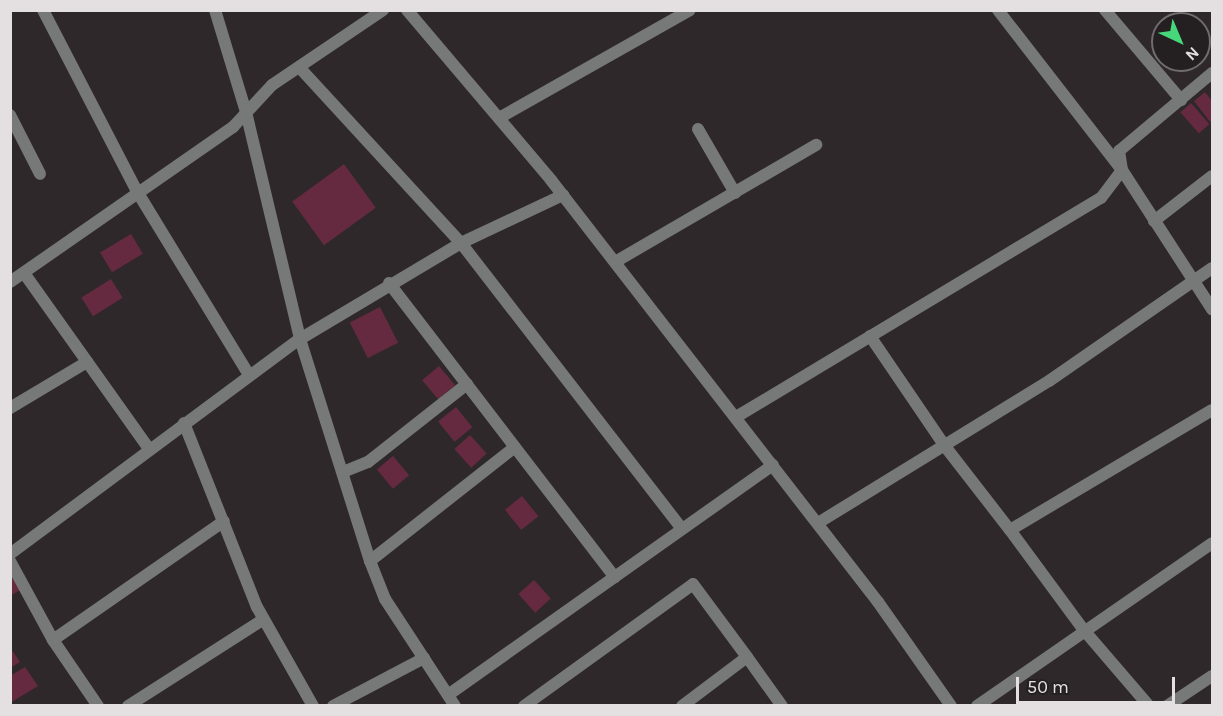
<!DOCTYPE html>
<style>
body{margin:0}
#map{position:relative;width:1223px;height:716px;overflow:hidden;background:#2e282a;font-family:Karla,sans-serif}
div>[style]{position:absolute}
.building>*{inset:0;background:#652a40;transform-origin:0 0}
.street>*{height:12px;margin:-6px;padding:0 6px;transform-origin:6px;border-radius:6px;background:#767977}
span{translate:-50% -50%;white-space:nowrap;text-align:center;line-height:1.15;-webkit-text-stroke:4.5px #241f20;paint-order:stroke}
.frame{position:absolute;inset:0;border:12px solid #e4e0e1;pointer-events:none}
.north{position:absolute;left:1151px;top:12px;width:60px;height:60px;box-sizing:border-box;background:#241f20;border:2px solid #716c6d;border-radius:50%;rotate:136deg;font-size:16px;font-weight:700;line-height:24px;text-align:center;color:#e4e0e1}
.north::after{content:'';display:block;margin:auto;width:21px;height:27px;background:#46d77a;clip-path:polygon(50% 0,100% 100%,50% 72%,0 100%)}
.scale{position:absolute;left:1016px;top:677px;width:159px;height:27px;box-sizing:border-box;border:3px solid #e4e0e1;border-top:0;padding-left:8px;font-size:18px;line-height:21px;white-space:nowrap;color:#e4e0e1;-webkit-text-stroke:4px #241f20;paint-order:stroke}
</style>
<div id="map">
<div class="building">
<i style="clip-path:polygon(1205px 92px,1212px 101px,1211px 123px,1194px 101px)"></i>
<i style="left:1191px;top:103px;width:28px;height:14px;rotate:49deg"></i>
<i style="left:344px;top:164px;width:54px;height:64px;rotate:54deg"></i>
<i style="left:131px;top:234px;width:23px;height:36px;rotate:59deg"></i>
<i style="left:111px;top:279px;width:22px;height:35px;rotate:58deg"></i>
<i style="left:380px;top:307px;width:40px;height:34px;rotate:63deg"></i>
<i style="left:439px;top:366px;width:25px;height:22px;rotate:50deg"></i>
<i style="left:456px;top:407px;width:26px;height:23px;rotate:51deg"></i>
<i style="left:470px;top:435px;width:25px;height:21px;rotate:48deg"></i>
<i style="left:393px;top:456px;width:25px;height:21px;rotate:50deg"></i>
<i style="left:522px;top:496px;width:26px;height:22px;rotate:51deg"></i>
<i style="clip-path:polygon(10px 573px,20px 590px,10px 596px)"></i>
<i style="left:534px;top:580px;width:25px;height:21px;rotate:48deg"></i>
<i style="clip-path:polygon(10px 647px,20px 662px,10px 668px)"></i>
<i style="clip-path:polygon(25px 667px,38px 686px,10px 703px,10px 676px)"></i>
</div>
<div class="street">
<i style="left:43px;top:10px;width:206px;rotate:62.6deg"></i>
<i style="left:138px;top:193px;width:213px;rotate:58.6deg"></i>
<i style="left:215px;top:10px;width:107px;rotate:73.1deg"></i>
<i style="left:246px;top:112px;width:233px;rotate:76.6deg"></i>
<i style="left:300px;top:339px;width:233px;rotate:72.5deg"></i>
<i style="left:407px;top:10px;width:223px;rotate:49.7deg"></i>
<i style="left:551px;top:180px;width:534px;rotate:52.23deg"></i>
<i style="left:878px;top:602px;width:127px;rotate:54.9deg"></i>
<i style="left:1105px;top:10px;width:118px;rotate:49.8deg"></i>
<i style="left:299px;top:67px;width:239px;rotate:47.4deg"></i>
<i style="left:461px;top:243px;width:361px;rotate:52.3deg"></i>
<i style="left:1212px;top:73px;width:121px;rotate:140deg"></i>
<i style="left:1119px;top:151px;width:19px;rotate:81deg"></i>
<i style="left:1122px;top:170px;width:166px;rotate:57.1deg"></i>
<i style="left:10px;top:115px;width:66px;rotate:63deg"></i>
<i style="left:499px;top:118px;width:219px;rotate:-29.5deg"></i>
<i style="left:698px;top:129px;width:74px;rotate:60deg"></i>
<i style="left:1154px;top:221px;width:73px;rotate:-37.8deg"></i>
<i style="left:615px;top:262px;width:233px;rotate:-30.2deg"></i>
<i style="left:24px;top:273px;width:216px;rotate:54.6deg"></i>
<i style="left:10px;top:282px;width:272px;rotate:-34.8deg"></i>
<i style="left:233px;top:127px;width:57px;rotate:-47.1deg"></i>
<i style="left:272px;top:85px;width:134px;rotate:-34deg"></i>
<i style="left:389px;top:283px;width:371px;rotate:52.5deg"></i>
<i style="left:870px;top:336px;width:132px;rotate:55.8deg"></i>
<i style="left:944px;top:445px;width:108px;rotate:52.2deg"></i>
<i style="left:10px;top:408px;width:90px;rotate:-30.9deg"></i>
<i style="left:736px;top:417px;width:426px;rotate:-31deg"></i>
<i style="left:1101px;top:198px;width:35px;rotate:-53deg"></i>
<i style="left:1122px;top:170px;width:202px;rotate:-127.8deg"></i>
<i style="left:184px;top:423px;width:198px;rotate:68.4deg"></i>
<i style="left:257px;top:607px;width:114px;rotate:60.5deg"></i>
<i style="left:343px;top:472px;width:27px;rotate:-22deg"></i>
<i style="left:368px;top:462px;width:126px;rotate:-38.2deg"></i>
<i style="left:818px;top:523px;width:271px;rotate:-31.6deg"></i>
<i style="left:1049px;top:381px;width:198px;rotate:-34.7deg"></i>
<i style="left:10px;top:554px;width:361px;rotate:-36.6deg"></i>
<i style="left:300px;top:339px;width:187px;rotate:-30.8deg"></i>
<i style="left:461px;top:243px;width:113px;rotate:-25.2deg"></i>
<i style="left:10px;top:561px;width:90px;rotate:61.4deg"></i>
<i style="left:53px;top:640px;width:80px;rotate:55.7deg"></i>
<i style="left:53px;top:640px;width:208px;rotate:-34.8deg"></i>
<i style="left:448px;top:695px;width:398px;rotate:-35.3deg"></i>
<i style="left:128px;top:706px;width:161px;rotate:-32.6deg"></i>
<i style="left:333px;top:706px;width:103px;rotate:-27.8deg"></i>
<i style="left:455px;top:706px;width:128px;rotate:-123.2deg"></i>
<i style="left:385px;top:599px;width:41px;rotate:-111.5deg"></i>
<i style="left:370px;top:561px;width:184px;rotate:-38.2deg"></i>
<i style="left:524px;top:706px;width:208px;rotate:-35.8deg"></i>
<i style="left:693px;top:584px;width:91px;rotate:53.5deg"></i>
<i style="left:682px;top:706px;width:81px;rotate:-37deg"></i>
<i style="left:747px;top:657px;width:60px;rotate:54.5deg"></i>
<i style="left:977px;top:706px;width:286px;rotate:-34.7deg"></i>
<i style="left:1149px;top:706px;width:101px;rotate:-130.6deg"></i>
<i style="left:1083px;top:629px;width:123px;rotate:-126.4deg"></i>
<i style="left:1010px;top:530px;width:235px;rotate:-30.7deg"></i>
<i style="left:1167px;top:706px;width:54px;rotate:-33.7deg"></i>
</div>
<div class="frame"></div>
<div class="north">N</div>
<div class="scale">50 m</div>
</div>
